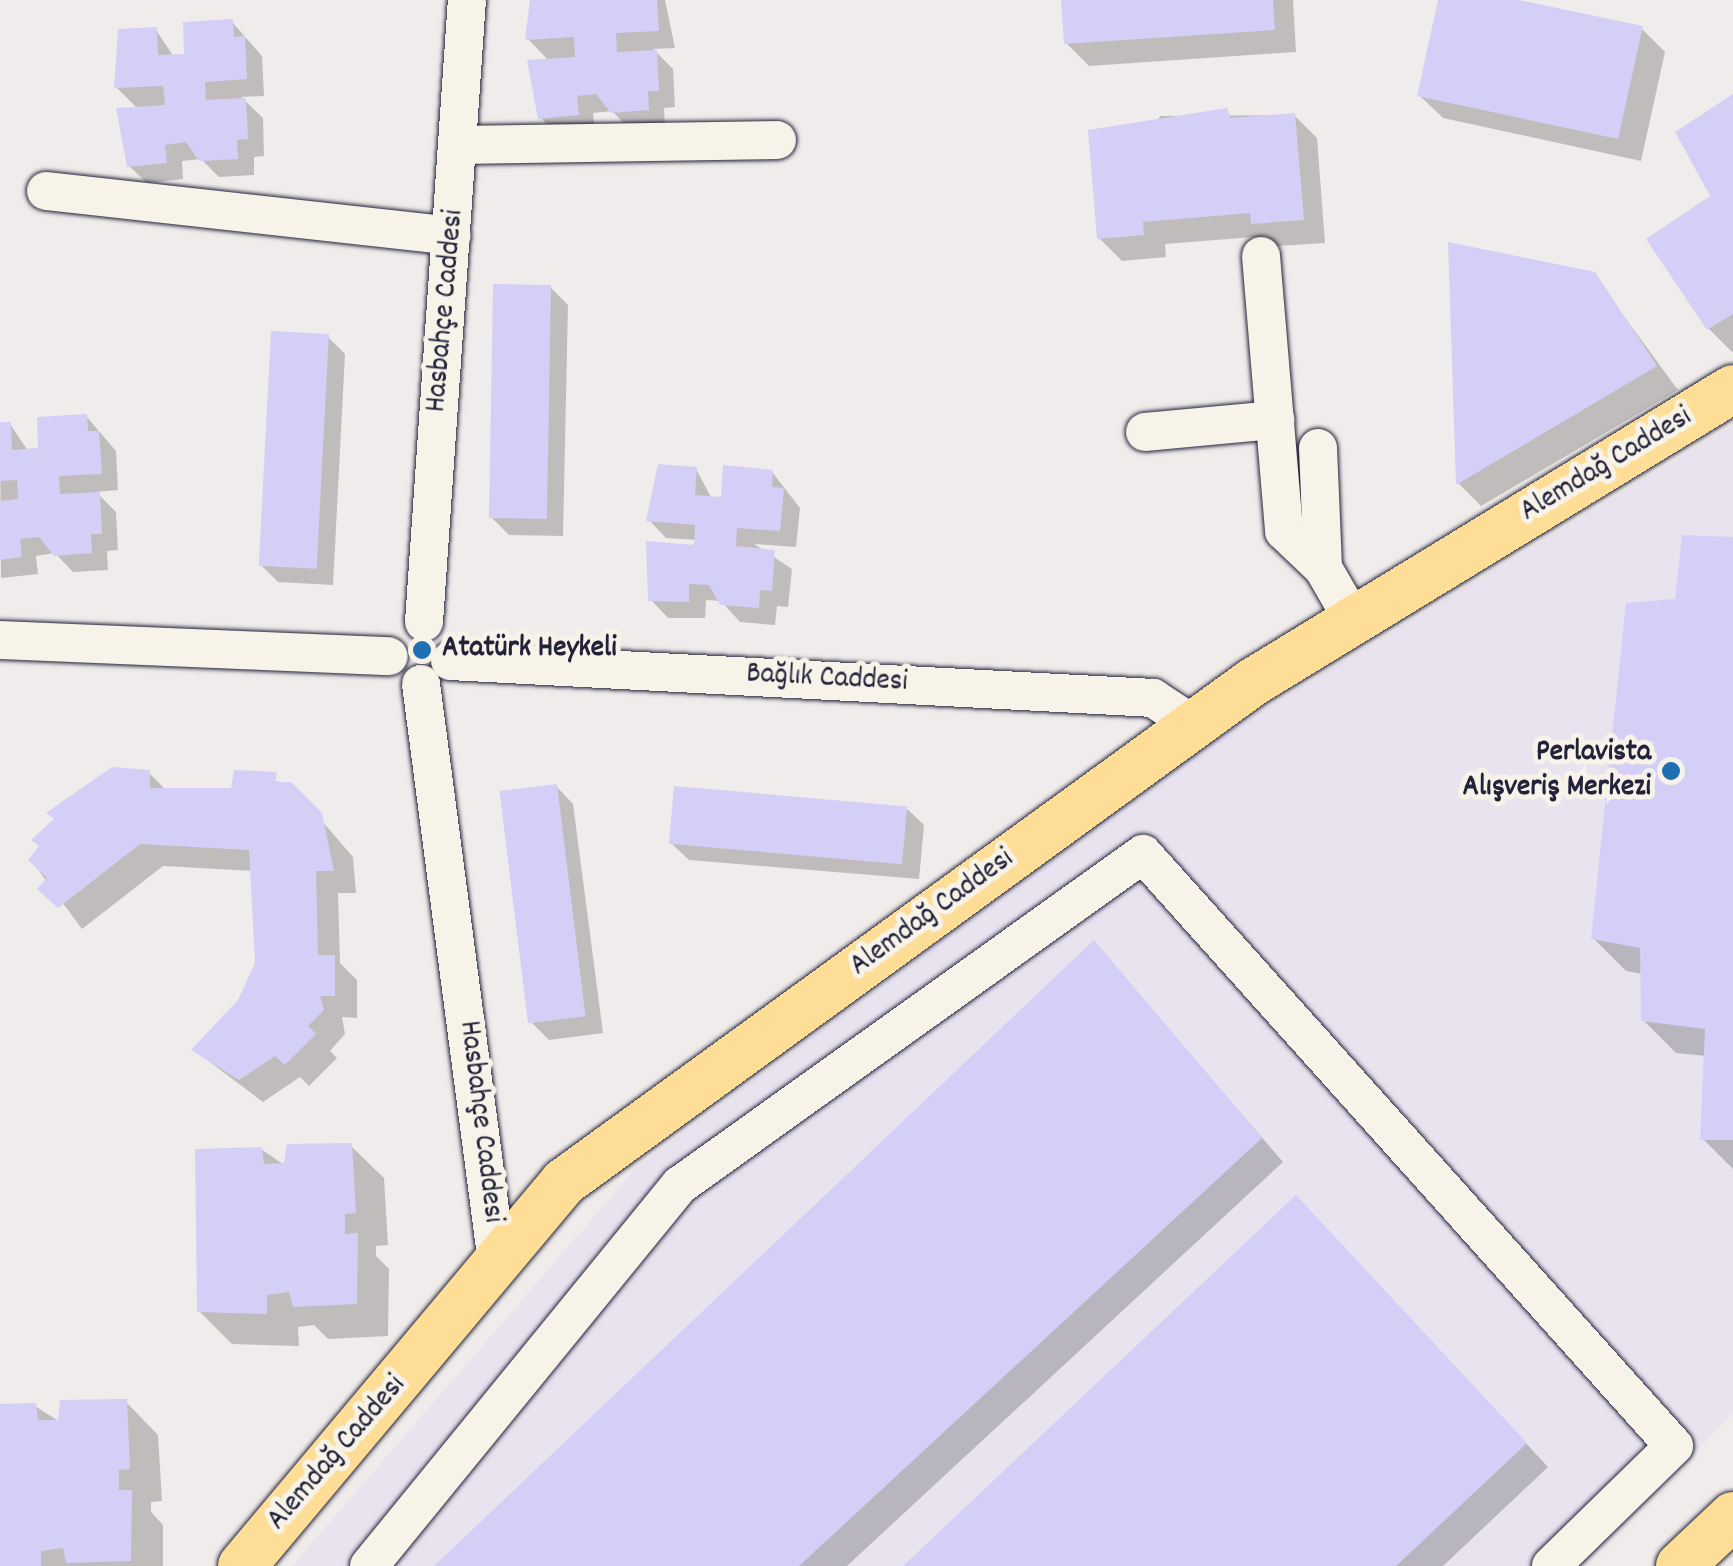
<!DOCTYPE html>
<meta charset="utf-8">
<style>
body{margin:0}
#map{position:relative;width:1733px;height:1566px;overflow:hidden;background:#f0eceb;font-family:Dekko,sans-serif}
div>[style]{position:absolute}
.built>*{inset:0;background:#e8e3ef}
.shadow>*{inset:0;background:#0003}
.building>*{inset:0;background:#d4cff7;transform-origin:0 0}
.roads{filter:drop-shadow(0 0 2px #22223b) drop-shadow(0 0 2px #22223b)}
.minor>*{height:38px;margin:-19px;padding:0 19px;transform-origin:19px;border-radius:19px;background:#f7f3e8}
.major>*{height:48px;margin:-24px;padding:0 24px;transform-origin:24px;border-radius:24px;background:#fedd96}
.dots>*{width:28px;height:28px;translate:-50% -50%;box-sizing:border-box;border:5px solid #f7f3e8;border-radius:50%}
span{translate:-50% -50%;white-space:nowrap;text-align:center;line-height:1.15;-webkit-text-stroke:10px #f7f3e8;paint-order:stroke}
.street-label{font-size:30px;color:#22223b}
.poi-label{font-size:30px;color:#22223b;font-weight:700}
.left{translate:0 -50%;text-align:left}
.right{translate:-100% -50%;text-align:right}
</style>
<div id="map">
<div class="built">
<i style="clip-path:polygon(1733px 425px,1733px 1413px,1581px 1566px,292px 1566px,637px 1167px,1202px 747px)"></i>
</div>
<div class="shadow">
<i style="clip-path:polygon(530px 0,665px 0,675px 48px,653px 49px,673px 69px,675px 107px,664px 108px,665px 127px,630px 129px,612px 111px,593px 113px,595px 131px,558px 135px,541px 118px,549px 61px,528px 39px)"></i>
<i style="clip-path:polygon(1063px 0,1293px 0,1296px 52px,1089px 66px,1066px 43px)"></i>
<i style="clip-path:polygon(1440px 0,1507px 0,1642px 29px,1665px 52px,1641px 161px,1443px 118px,1420px 96px)"></i>
<i style="clip-path:polygon(232px 22px,262px 56px,264px 96px,241px 97px,263px 118px,264px 156px,254px 157px,254px 175px,219px 177px,201px 159px,182px 161px,183px 179px,147px 183px,129px 166px,138px 109px,116px 87px,156px 30px,174px 57px,187px 56px)"></i>
<i style="clip-path:polygon(1733px 97px,1733px 351px,1732px 352px,1709px 329px,1714px 197px)"></i>
<i style="clip-path:polygon(1294px 115px,1317px 138px,1325px 243px,1277px 246px,1266px 236px,1165px 244px,1166px 257px,1122px 261px,1099px 238px,1160px 116px)"></i>
<i style="clip-path:polygon(1451px 245px,1593px 274px,1678px 390px,1481px 506px,1459px 484px)"></i>
<i style="clip-path:polygon(550px 287px,568px 305px,563px 536px,509px 535px,491px 517px)"></i>
<i style="clip-path:polygon(328px 337px,345px 354px,333px 585px,278px 582px,261px 565px)"></i>
<i style="clip-path:polygon(86px 416px,116px 451px,118px 490px,96px 492px,116px 512px,118px 550px,107px 551px,108px 570px,73px 572px,55px 553px,36px 556px,38px 574px,1px 578px,0 425px,10px 424px,28px 451px,41px 450px)"></i>
<i style="clip-path:polygon(696px 469px,712px 499px,723px 500px,772px 472px,800px 508px,796px 547px,754px 544px,792px 569px,788px 607px,777px 606px,775px 625px,740px 622px,721px 601px,706px 600px,705px 618px,668px 618px,651px 600px,697px 540px,666px 538px,649px 520px)"></i>
<i style="clip-path:polygon(1733px 539px,1733px 1169px,1703px 1139px,1706px 1056px,1676px 1053px,1643px 1020px,1643px 974px,1626px 971px,1593px 938px,1677px 602px)"></i>
<i style="clip-path:polygon(149px 773px,166px 790px,234px 790px,236px 773px,290px 784px,353px 857px,356px 893px,338px 893px,340px 963px,357px 980px,357px 1018px,342px 1017px,345px 1034px,330px 1051px,337px 1058px,309px 1086px,300px 1077px,263px 1102px,194px 1050px,240px 1002px,257px 963px,253px 871px,163px 866px,82px 929px,31px 860px)"></i>
<i style="clip-path:polygon(556px 786px,573px 804px,603px 1033px,549px 1040px,532px 1023px)"></i>
<i style="clip-path:polygon(906px 808px,924px 825px,919px 879px,689px 860px,671px 843px)"></i>
<i style="clip-path:polygon(1094px 944px,1283px 1162px,847px 1566px,438px 1566px)"></i>
<i style="clip-path:polygon(351px 1146px,384px 1178px,388px 1245px,376px 1246px,376px 1256px,389px 1269px,388px 1336px,328px 1339px,314px 1325px,298px 1327px,299px 1346px,232px 1344px,199px 1311px,261px 1149px,286px 1166px)"></i>
<i style="clip-path:polygon(1318px 1221px,1548px 1467px,1443px 1566px,906px 1566px)"></i>
<i style="clip-path:polygon(126px 1402px,158px 1435px,162px 1501px,151px 1502px,151px 1512px,163px 1525px,163px 1566px,0 1566px,0 1407px,35px 1406px,60px 1422px)"></i>
</div>
<div class="building">
<i style="clip-path:polygon(530px 0,657px 0,659px 31px,616px 33px,617px 52px,657px 50px,659px 91px,648px 91px,649px 110px,611px 113px,596px 94px,577px 96px,579px 115px,538px 119px,527px 60px,575px 57px,574px 37px,525px 40px)"></i>
<i style="clip-path:polygon(1061px 0,1273px 0,1275px 30px,1064px 44px)"></i>
<i style="clip-path:polygon(1438px 0,1519px 0,1643px 26px,1618px 139px,1417px 96px)"></i>
<i style="clip-path:polygon(233px 19px,234px 37px,245px 36px,247px 79px,205px 82px,206px 100px,246px 98px,248px 139px,237px 140px,238px 159px,199px 161px,186px 142px,165px 145px,167px 163px,127px 167px,116px 108px,165px 105px,163px 86px,114px 88px,118px 29px,157px 27px,158px 55px,184px 54px,183px 22px)"></i>
<i style="clip-path:polygon(1733px 94px,1733px 314px,1707px 330px,1646px 239px,1710px 196px,1675px 132px)"></i>
<i style="clip-path:polygon(1227px 108px,1231px 118px,1295px 113px,1304px 220px,1251px 224px,1250px 213px,1143px 222px,1144px 235px,1097px 239px,1088px 130px)"></i>
<i style="clip-path:polygon(1448px 242px,1595px 272px,1657px 366px,1456px 485px)"></i>
<i style="left:493px;top:284px;width:58px;height:234px;rotate:1deg"></i>
<i style="left:271px;top:331px;width:58px;height:235px;rotate:3deg"></i>
<i style="clip-path:polygon(87px 414px,88px 431px,99px 431px,102px 474px,59px 476px,60px 494px,100px 492px,102px 534px,91px 534px,92px 553px,54px 556px,39px 537px,20px 539px,22px 557px,0 560px,0 501px,18px 499px,17px 480px,0 481px,0 422px,11px 422px,12px 450px,38px 448px,37px 417px)"></i>
<i style="clip-path:polygon(658px 464px,697px 467px,695px 495px,721px 497px,723px 465px,773px 470px,772px 487px,784px 488px,780px 531px,737px 528px,736px 546px,775px 550px,772px 591px,760px 590px,759px 608px,720px 605px,709px 585px,689px 584px,689px 602px,648px 601px,646px 541px,694px 545px,695px 525px,646px 521px)"></i>
<i style="clip-path:polygon(1682px 535px,1733px 537px,1733px 1140px,1700px 1140px,1705px 1029px,1641px 1021px,1640px 948px,1591px 939px,1626px 603px,1675px 599px)"></i>
<i style="clip-path:polygon(112px 767px,150px 770px,150px 788px,231px 788px,234px 770px,277px 772px,275px 782px,291px 782px,322px 813px,334px 871px,316px 871px,318px 955px,335px 955px,335px 996px,320px 996px,324px 1010px,308px 1026px,316px 1034px,285px 1065px,275px 1056px,239px 1080px,191px 1050px,238px 1000px,255px 963px,249px 850px,140px 844px,58px 908px,37px 889px,47px 878px,28px 860px,39px 846px,31px 840px,54px 819px,46px 813px)"></i>
<i style="left:557px;top:784px;width:234px;height:58px;rotate:83deg"></i>
<i style="left:674px;top:786px;width:234px;height:58px;rotate:5deg"></i>
<i style="clip-path:polygon(1094px 940px,1262px 1138px,799px 1566px,434px 1566px)"></i>
<i style="clip-path:polygon(352px 1143px,356px 1213px,345px 1214px,345px 1234px,358px 1233px,357px 1304px,293px 1307px,289px 1292px,267px 1295px,267px 1314px,197px 1312px,195px 1149px,262px 1147px,264px 1164px,284px 1163px,287px 1144px)"></i>
<i style="clip-path:polygon(1296px 1195px,1527px 1443px,1396px 1566px,903px 1566px)"></i>
<i style="clip-path:polygon(127px 1399px,130px 1469px,119px 1470px,119px 1490px,132px 1490px,131px 1561px,66px 1563px,63px 1548px,41px 1551px,41px 1566px,0 1566px,0 1404px,36px 1403px,38px 1420px,58px 1420px,60px 1400px)"></i>
</div>
<div class="roads">
<div class="minor">
<i style="left:462px;top:145px;width:315px;rotate:-0.9deg"></i>
<i style="left:46px;top:191px;width:408px;rotate:6.3deg"></i>
<i style="left:1261px;top:256px;width:276px;rotate:85.2deg"></i>
<i style="left:1284px;top:531px;width:54px;rotate:43.5deg"></i>
<i style="left:1145px;top:432px;width:131px;rotate:-5.3deg"></i>
<i style="left:1318px;top:448px;width:120px;rotate:87.6deg"></i>
<i style="left:1323px;top:568px;width:60px;rotate:60deg"></i>
<i style="left:424px;top:622px;width:623px;rotate:-86.05deg"></i>
<i style="left:0;top:640px;width:389px;rotate:2.4deg"></i>
<i style="left:450px;top:661px;width:704px;rotate:3.01deg"></i>
<i style="left:1153px;top:698px;width:49px;rotate:33.4deg"></i>
<i style="left:421px;top:684px;width:584px;rotate:82.52deg"></i>
<i style="left:369px;top:1566px;width:492px;rotate:-50.8deg"></i>
<i style="left:680px;top:1185px;width:569px;rotate:-35.56deg"></i>
<i style="left:1143px;top:854px;width:795px;rotate:48.11deg"></i>
<i style="left:1674px;top:1446px;width:172px;rotate:135.7deg"></i>
</div>
<div class="major">
<i style="left:242px;top:1566px;width:501px;rotate:-50.02deg"></i>
<i style="left:564px;top:1182px;width:851px;rotate:-35.97deg"></i>
<i style="left:1253px;top:682px;width:562px;rotate:-31.4deg"></i>
<i style="left:1680px;top:1566px;width:73px;rotate:-43.3deg"></i>
</div>
</div>
<div class="dots">
<i style="left:422px;top:650px;background:#1f6fb2"></i>
<i style="left:1671px;top:771px;background:#1f6fb2"></i>
</div>
<div class="street-label">
<span style="left:447px;top:311px;rotate:-85deg">Hasbahçe Caddesi</span>
<span style="left:1607px;top:466px;rotate:-31deg">Alemdağ Caddesi</span>
<span style="left:827px;top:680px;rotate:3deg">Bağlık Caddesi</span>
<span style="left:933px;top:914px;rotate:-36deg">Alemdağ Caddesi</span>
<span style="left:479px;top:1122px;rotate:83deg">Hasbahçe Caddesi</span>
<span style="left:338px;top:1454px;rotate:-49deg">Alemdağ Caddesi</span>
</div>
<div class="poi-label">
<span class="left" style="left:442px;top:650px">Atatürk Heykeli</span>
<span class="right" style="left:1651px;top:771px">Perlavista<br>Alışveriş Merkezi</span>
</div>
</div>
